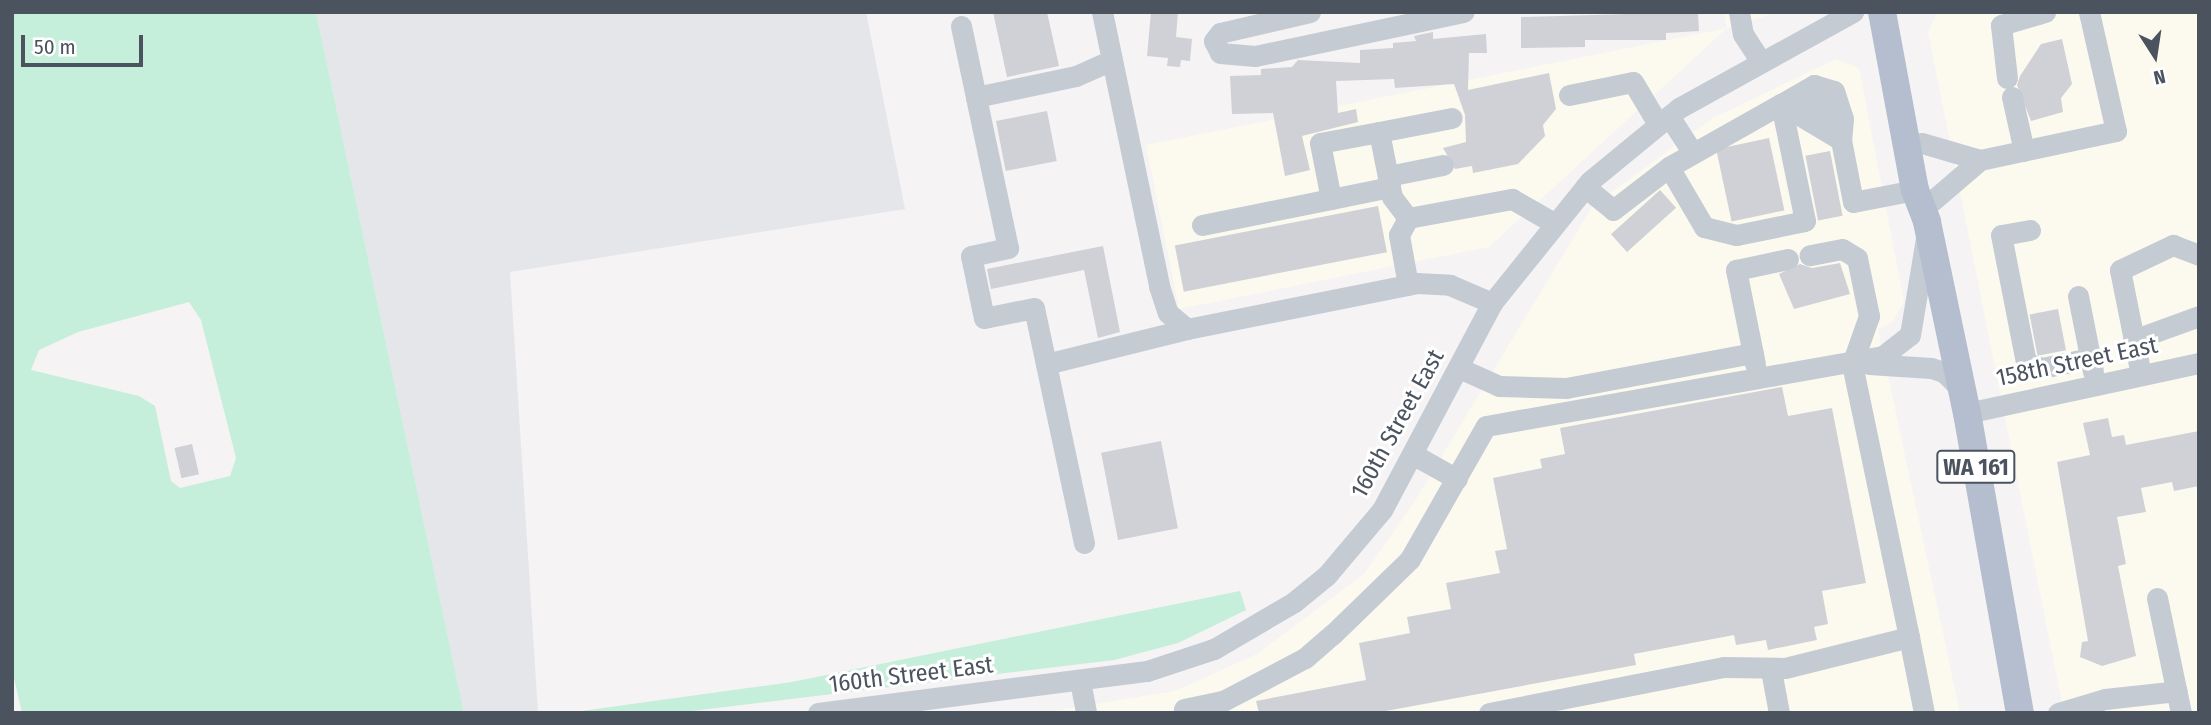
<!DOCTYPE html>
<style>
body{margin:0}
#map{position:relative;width:2211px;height:725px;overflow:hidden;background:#f5f3f3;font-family:"Fira Sans Condensed",sans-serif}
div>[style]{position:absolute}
.commercial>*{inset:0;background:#fcfaef}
.airport>*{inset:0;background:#e5e6e9}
.green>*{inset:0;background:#c5eedb}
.building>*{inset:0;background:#d0d1d6;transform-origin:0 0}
.minor>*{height:21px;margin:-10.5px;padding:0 10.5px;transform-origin:10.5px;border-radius:10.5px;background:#c4cbd3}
.major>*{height:28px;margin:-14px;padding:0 14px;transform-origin:14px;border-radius:14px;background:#b4becf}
span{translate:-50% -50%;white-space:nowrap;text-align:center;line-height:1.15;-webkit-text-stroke:6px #fff;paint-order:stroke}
.shield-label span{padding:2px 5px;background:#fff;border:2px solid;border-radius:5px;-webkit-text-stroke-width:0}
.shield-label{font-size:23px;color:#4b535f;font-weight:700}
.street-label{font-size:24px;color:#4b535f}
.frame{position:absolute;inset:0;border:14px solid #4b535f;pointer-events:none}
.north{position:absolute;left:2120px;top:21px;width:70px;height:70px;-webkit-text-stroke:5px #fff;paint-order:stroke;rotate:168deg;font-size:19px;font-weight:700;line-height:28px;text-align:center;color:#4b535f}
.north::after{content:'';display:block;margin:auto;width:24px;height:32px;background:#4b535f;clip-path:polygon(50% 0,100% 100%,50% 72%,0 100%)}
.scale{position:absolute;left:21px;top:35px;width:122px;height:32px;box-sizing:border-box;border:4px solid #4b535f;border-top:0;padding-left:9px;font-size:21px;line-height:24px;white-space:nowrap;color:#4b535f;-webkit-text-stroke:5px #fff;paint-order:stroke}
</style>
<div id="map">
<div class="commercial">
<i style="clip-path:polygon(1724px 12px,1778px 12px,1727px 28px,1489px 247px,1179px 309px,1146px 145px,1727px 28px)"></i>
<i style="clip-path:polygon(1937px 12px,2199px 12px,2199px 713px,2064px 713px,1928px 32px)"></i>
<i style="clip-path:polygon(1836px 59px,1859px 68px,1904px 302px,1892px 322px,1878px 329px,1960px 713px,1040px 713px,1175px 691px,1257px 654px,1364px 574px,1413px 504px,1592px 207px,1711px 119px)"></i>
</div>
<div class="airport">
<i style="clip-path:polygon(316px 12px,866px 12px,905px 209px,510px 272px,538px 713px,464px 713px)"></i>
</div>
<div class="green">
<i style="clip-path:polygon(evenodd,12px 12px,316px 12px,464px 713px,22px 713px,12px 669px,12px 12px,189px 302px,201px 320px,236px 458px,230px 476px,180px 488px,171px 481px,155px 406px,139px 396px,31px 370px,39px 350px,78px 332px,189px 302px)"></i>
<i style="clip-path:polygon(1240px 591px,1246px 610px,1178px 643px,1114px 660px,676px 713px,567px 713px,792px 682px)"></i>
</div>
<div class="building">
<i style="clip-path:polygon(993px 12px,1047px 12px,1059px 66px,1007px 77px)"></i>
<i style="clip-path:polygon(1151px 12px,1178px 12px,1176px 37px,1192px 39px,1190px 61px,1181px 60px,1180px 67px,1167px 66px,1168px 58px,1147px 56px)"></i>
<i style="clip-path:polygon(1698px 12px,1699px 31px,1666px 33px,1666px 40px,1585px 40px,1585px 47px,1521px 48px,1521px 17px)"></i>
<i style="clip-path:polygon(1433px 32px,1433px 39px,1486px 34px,1487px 53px,1469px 53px,1468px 90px,1549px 73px,1556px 109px,1543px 125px,1545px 136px,1518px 164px,1473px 173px,1472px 166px,1455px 169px,1443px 148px,1466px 142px,1465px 115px,1454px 84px,1395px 88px,1394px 79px,1336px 81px,1338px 113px,1356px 109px,1358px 122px,1302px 136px,1310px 170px,1285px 176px,1273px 113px,1232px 114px,1230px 76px,1261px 75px,1261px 69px,1292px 67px,1298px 60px,1360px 63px,1360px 50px,1393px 48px,1393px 43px,1416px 41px,1414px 36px)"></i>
<i style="clip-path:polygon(2062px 39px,2072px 84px,2061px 98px,2063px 112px,2031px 121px,2017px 85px,2020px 76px,2041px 44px)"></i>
<i style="left:1047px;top:111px;width:51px;height:52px;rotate:79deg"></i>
<i style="left:1769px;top:138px;width:74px;height:54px;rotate:78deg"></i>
<i style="left:1830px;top:151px;width:66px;height:25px;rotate:79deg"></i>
<i style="left:1660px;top:190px;width:24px;height:66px;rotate:48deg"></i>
<i style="left:1378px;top:206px;width:47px;height:207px;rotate:79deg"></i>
<i style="clip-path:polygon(1103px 246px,1120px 332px,1098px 338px,1084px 270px,991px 289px,987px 269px)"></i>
<i style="clip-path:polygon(1840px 263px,1850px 294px,1794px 309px,1779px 274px,1800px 264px,1812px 268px)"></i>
<i style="left:2058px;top:309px;width:42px;height:29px;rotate:79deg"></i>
<i style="clip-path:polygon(1782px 387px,1788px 416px,1832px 408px,1866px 583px,1822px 591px,1828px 624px,1814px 627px,1817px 640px,1768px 650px,1766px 640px,1736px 645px,1734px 635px,1634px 654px,1636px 665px,1375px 713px,1259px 713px,1256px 701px,1366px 680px,1359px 643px,1410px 633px,1407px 617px,1451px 609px,1446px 583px,1500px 573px,1495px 551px,1507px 549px,1493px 478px,1542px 468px,1540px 459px,1565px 454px,1560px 428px)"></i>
<i style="clip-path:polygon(2108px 418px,2112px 437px,2124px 435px,2126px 445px,2199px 431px,2199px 486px,2174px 491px,2172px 482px,2141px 488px,2146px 512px,2117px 517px,2126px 564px,2118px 566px,2136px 656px,2102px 666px,2080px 657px,2082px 642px,2088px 641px,2057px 462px,2090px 455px,2083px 423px)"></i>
<i style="left:1161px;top:441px;width:89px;height:61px;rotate:79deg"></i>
<i style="left:192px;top:444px;width:31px;height:18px;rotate:77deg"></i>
</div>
<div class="minor">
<i style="left:1102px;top:12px;width:280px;rotate:78.2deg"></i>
<i style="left:1159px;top:286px;width:28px;rotate:72deg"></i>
<i style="left:1168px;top:313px;width:25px;rotate:40deg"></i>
<i style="left:1310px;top:12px;width:92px;rotate:166.9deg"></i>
<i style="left:1220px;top:33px;width:10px;rotate:127deg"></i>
<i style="left:1214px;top:41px;width:13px;rotate:63deg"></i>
<i style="left:1220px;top:53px;width:35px;rotate:5deg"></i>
<i style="left:1255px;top:56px;width:213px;rotate:-11.9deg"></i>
<i style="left:1739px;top:12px;width:22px;rotate:80deg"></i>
<i style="left:1743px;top:34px;width:33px;rotate:57deg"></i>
<i style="left:961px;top:26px;width:73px;rotate:78.1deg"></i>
<i style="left:2007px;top:78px;width:53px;rotate:-96.5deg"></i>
<i style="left:2001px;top:25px;width:46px;rotate:-16.5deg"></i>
<i style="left:1569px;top:95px;width:65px;rotate:-11.5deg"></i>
<i style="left:1633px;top:82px;width:49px;rotate:59.2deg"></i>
<i style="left:2012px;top:97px;width:55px;rotate:77.5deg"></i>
<i style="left:1786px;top:102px;width:12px;rotate:-14deg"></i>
<i style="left:1798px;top:99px;width:28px;rotate:23deg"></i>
<i style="left:1824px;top:110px;width:31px;rotate:59deg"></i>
<i style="left:1781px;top:104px;width:119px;rotate:78.4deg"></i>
<i style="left:1805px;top:221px;width:70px;rotate:168.5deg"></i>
<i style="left:1736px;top:235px;width:33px;rotate:-166deg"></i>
<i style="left:1704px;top:227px;width:69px;rotate:-120.3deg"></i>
<i style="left:1669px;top:167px;width:129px;rotate:-29.4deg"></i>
<i style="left:1781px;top:104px;width:70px;rotate:31deg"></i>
<i style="left:1841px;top:140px;width:63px;rotate:79deg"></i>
<i style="left:1853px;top:202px;width:63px;rotate:-11deg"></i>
<i style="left:1781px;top:104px;width:38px;rotate:-30deg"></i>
<i style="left:1814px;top:85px;width:21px;rotate:17deg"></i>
<i style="left:1834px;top:91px;width:29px;rotate:72deg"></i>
<i style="left:1843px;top:119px;width:21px;rotate:95deg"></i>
<i style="left:1669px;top:116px;width:40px;rotate:57.1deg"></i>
<i style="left:1379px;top:132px;width:74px;rotate:-10.9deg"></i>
<i style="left:1922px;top:143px;width:60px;rotate:16.3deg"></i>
<i style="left:1980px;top:160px;width:63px;rotate:139.5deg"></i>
<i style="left:1980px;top:160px;width:139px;rotate:-12deg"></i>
<i style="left:2116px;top:131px;width:122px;rotate:-102.8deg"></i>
<i style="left:1388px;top:176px;width:56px;rotate:-11.3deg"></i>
<i style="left:1390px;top:187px;width:60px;rotate:168.5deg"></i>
<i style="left:1331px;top:199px;width:57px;rotate:-101.1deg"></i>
<i style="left:1320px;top:143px;width:60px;rotate:-10.6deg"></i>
<i style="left:1379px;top:132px;width:66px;rotate:78.7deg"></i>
<i style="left:1392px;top:197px;width:26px;rotate:53deg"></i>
<i style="left:1585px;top:187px;width:36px;rotate:39deg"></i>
<i style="left:1613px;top:210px;width:71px;rotate:-37.5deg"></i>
<i style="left:1202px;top:225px;width:132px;rotate:-11.4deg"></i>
<i style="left:2030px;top:230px;width:29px;rotate:170deg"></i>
<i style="left:2001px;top:235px;width:130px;rotate:78.9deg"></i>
<i style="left:2026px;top:363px;width:17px;rotate:17deg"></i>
<i style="left:2042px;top:368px;width:49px;rotate:-11.8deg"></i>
<i style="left:1408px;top:285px;width:51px;rotate:-100.2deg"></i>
<i style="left:1399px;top:235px;width:19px;rotate:-62deg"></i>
<i style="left:1408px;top:218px;width:106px;rotate:-10.4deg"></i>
<i style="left:1512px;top:199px;width:48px;rotate:29.7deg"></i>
<i style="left:2078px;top:296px;width:77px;rotate:78.8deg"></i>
<i style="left:2133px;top:340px;width:70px;rotate:-20deg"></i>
<i style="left:1046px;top:364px;width:57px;rotate:-102.1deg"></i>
<i style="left:1034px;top:308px;width:51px;rotate:168.7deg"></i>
<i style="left:984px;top:318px;width:63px;rotate:-101.8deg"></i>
<i style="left:971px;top:256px;width:38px;rotate:-12deg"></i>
<i style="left:1008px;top:248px;width:154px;rotate:-102deg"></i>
<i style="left:976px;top:97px;width:102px;rotate:-11.9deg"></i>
<i style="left:1076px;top:76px;width:39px;rotate:-24deg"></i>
<i style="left:1755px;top:364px;width:96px;rotate:-101.4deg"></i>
<i style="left:1736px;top:270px;width:53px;rotate:-11.9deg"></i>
<i style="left:1869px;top:364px;width:62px;rotate:3.7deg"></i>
<i style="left:1931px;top:368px;width:14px;rotate:17deg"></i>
<i style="left:1944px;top:372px;width:24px;rotate:45deg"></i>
<i style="left:1459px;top:368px;width:44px;rotate:24.2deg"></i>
<i style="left:1499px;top:386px;width:67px;rotate:1.7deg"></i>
<i style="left:1566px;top:388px;width:190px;rotate:-10.6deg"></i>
<i style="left:2141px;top:375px;width:107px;rotate:-101.3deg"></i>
<i style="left:2120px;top:270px;width:59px;rotate:-25.3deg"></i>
<i style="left:2173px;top:245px;width:28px;rotate:21deg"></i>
<i style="left:1967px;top:413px;width:237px;rotate:-12.2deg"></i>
<i style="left:1414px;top:455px;width:49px;rotate:29.2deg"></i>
<i style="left:1084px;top:543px;width:183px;rotate:-102deg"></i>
<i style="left:1046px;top:364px;width:145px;rotate:-13.9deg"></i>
<i style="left:1187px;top:329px;width:235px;rotate:-11.3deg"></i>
<i style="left:1417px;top:283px;width:33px;rotate:3deg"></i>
<i style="left:1450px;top:285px;width:46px;rotate:23.2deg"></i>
<i style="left:2157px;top:598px;width:117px;rotate:78.2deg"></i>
<i style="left:1909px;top:637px;width:77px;rotate:78.8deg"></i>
<i style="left:1771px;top:670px;width:44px;rotate:79.5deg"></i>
<i style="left:1080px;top:681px;width:33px;rotate:79deg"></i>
<i style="left:1184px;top:709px;width:40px;rotate:-12deg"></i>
<i style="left:1223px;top:701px;width:93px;rotate:-27.7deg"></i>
<i style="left:1305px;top:658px;width:37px;rotate:-41deg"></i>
<i style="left:1333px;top:634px;width:107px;rotate:-44.2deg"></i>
<i style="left:1410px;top:559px;width:153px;rotate:-60.3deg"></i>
<i style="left:1486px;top:426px;width:403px;rotate:-10deg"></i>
<i style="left:1883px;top:356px;width:34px;rotate:-38deg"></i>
<i style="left:1910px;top:335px;width:98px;rotate:-80.6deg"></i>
<i style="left:818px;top:713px;width:332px;rotate:-7.3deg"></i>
<i style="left:1147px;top:671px;width:71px;rotate:-18.2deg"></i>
<i style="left:1214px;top:649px;width:93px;rotate:-30.4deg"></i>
<i style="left:1294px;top:602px;width:43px;rotate:-39.3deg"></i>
<i style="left:1327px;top:575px;width:85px;rotate:-49.8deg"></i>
<i style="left:1382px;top:510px;width:234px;rotate:-62deg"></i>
<i style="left:1492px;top:303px;width:156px;rotate:-51.2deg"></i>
<i style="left:1590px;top:181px;width:115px;rotate:-39.4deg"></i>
<i style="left:1679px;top:108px;width:199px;rotate:-28.9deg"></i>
<i style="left:1489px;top:713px;width:239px;rotate:-11.1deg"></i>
<i style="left:1724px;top:667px;width:61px;rotate:0.9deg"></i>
<i style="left:1785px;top:668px;width:128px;rotate:-14deg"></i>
<i style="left:1909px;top:637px;width:279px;rotate:-101.8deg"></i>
<i style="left:1852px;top:364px;width:51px;rotate:-70.5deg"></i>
<i style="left:1869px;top:316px;width:59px;rotate:-101.7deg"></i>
<i style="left:1857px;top:258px;width:17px;rotate:-149deg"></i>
<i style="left:1842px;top:249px;width:33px;rotate:169deg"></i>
<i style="left:2058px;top:713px;width:49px;rotate:-16.6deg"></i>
<i style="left:2105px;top:699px;width:72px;rotate:-6.3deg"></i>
</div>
<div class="major">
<i style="left:1882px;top:12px;width:181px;rotate:79.5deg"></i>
<i style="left:1915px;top:190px;width:34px;rotate:69deg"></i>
<i style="left:1927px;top:222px;width:195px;rotate:78.2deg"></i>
<i style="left:1967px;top:413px;width:305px;rotate:80deg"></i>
</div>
<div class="shield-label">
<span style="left:1976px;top:467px">WA 161</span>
</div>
<div class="street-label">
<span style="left:2077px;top:362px;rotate:-12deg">158th Street East</span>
<span style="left:1398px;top:424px;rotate:-61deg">160th Street East</span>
<span style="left:911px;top:675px;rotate:-7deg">160th Street East</span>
</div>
<div class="frame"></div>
<div class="north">N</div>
<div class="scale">50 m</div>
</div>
